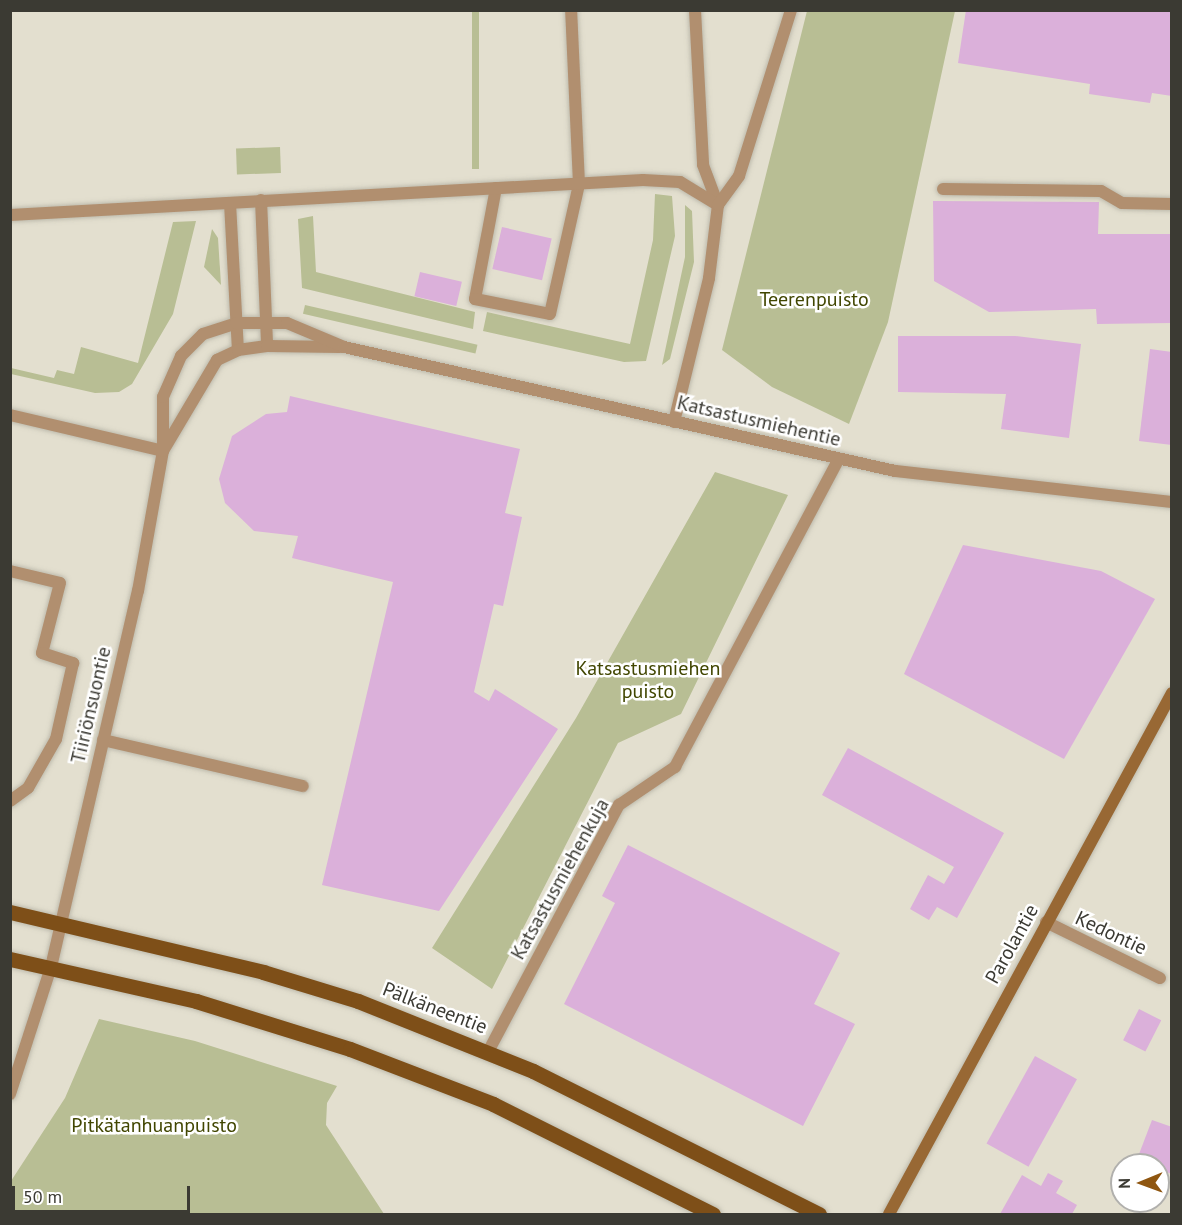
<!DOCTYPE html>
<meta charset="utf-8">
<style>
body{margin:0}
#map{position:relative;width:1182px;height:1225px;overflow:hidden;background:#e3dfcf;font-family:"PT Sans",sans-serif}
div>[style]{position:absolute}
.green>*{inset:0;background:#b8be94;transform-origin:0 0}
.building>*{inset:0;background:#dbb0da;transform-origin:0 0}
.roads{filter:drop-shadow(0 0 2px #bebbad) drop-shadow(0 0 2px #bebbad)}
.service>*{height:12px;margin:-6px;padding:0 6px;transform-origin:6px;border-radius:6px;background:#b18f6f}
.minor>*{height:12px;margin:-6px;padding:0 6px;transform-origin:6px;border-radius:6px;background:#b18f6f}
.secondary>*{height:12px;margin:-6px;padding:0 6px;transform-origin:6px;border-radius:6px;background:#986834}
.primary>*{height:15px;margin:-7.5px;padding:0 7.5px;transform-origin:7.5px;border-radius:7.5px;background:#7e4f18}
span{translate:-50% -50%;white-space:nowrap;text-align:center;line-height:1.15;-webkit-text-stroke:5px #fff;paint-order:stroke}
.park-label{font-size:20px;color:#414601}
.street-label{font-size:20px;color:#3b3a33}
.frame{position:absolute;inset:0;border:12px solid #3b3a33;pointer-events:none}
.north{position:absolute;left:1110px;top:1153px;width:60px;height:60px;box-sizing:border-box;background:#fff;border:2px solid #b1b0ad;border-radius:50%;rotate:269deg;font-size:16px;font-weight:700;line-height:24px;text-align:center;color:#3b3a33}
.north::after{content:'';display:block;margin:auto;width:21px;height:27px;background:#8f5610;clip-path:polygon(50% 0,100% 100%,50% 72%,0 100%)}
.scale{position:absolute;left:12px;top:1186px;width:178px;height:27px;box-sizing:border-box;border:3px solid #3b3a33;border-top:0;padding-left:8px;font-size:18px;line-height:21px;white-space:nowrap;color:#3b3a33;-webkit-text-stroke:4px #fff;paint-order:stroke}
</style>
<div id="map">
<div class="green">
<i style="left:472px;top:11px;width:7px;height:158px"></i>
<i style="clip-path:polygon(807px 11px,955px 11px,888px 322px,849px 424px,772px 387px,722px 350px)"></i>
<i style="left:280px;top:147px;width:26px;height:44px;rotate:88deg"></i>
<i style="clip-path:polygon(655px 194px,672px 196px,675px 236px,646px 361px,624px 362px,483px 331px,487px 312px,630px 344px,653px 240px)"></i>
<i style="clip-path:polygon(685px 205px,692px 211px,694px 262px,670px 359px,662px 365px,685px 257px)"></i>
<i style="clip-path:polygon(313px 216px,316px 272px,475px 312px,473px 329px,302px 288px,298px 219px)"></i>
<i style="clip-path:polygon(196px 221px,173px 314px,132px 384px,119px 392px,95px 393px,11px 374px,11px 368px,54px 378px,57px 370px,74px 374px,81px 347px,138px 363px,173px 222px)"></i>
<i style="clip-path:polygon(212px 229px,218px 238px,221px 285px,204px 267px)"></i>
<i style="left:305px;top:305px;width:177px;height:9px;rotate:13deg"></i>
<i style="clip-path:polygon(715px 472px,788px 495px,681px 714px,618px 743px,492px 989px,432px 948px,576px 718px)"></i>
<i style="clip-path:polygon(99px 1019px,195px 1041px,337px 1086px,327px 1103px,326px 1125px,384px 1214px,11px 1214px,11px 1181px,65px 1098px)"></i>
</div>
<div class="building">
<i style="clip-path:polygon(966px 10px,1172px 10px,1172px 96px,1152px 93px,1150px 103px,1089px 94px,1090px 84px,958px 63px)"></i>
<i style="clip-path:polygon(933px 201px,1099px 202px,1098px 234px,1172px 234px,1172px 323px,1097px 324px,1096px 309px,989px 312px,934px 281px)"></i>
<i style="left:502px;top:227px;width:51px;height:43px;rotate:13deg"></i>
<i style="left:420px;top:272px;width:43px;height:25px;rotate:13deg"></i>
<i style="clip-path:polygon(898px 336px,1015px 336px,1081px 344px,1069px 438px,1001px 429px,1006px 394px,898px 392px)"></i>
<i style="clip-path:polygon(1150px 349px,1172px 352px,1172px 445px,1139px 441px)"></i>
<i style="clip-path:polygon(290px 396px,520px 449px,505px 513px,522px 517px,503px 606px,494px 604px,474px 692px,489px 701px,495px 689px,558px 729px,439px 911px,322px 885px,393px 582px,292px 558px,298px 536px,254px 531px,225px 503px,219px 479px,232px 436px,266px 414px,287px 412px)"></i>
<i style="clip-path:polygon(963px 545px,1101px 571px,1155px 599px,1064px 759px,904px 674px)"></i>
<i style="clip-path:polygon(848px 748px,1004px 833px,957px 918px,937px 907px,929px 920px,910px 909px,928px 875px,944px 884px,954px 867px,822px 795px)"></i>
<i style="clip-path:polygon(628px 845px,840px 953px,814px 1004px,855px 1024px,803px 1126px,564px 1004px,615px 903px,602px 896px)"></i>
<i style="left:1139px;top:1009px;width:25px;height:35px;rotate:27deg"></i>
<i style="left:1035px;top:1056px;width:48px;height:100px;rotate:29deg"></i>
<i style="clip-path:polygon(1152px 1120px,1172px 1127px,1172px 1174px,1136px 1162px)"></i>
<i style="clip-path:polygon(1048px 1173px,1063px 1181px,1056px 1193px,1077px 1205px,1072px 1214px,1000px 1214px,1022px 1175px,1041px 1186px)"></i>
</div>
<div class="roads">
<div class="service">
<i style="left:695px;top:10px;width:155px;rotate:87deg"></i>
<i style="left:703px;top:165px;width:43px;rotate:69.4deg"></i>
<i style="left:496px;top:188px;width:113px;rotate:100.7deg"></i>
<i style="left:475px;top:299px;width:76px;rotate:11.3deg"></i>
<i style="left:550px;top:314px;width:133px;rotate:-77.4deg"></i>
<i style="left:579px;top:184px;width:174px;rotate:-92.6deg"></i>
<i style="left:943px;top:189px;width:158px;rotate:0.7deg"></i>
<i style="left:1101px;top:191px;width:24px;rotate:30deg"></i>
<i style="left:1122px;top:203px;width:50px;rotate:1.1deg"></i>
<i style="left:261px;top:200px;width:146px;rotate:87.6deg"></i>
<i style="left:230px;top:203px;width:147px;rotate:86.9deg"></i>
<i style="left:10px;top:215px;width:634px;rotate:-3.16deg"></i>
<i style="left:643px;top:180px;width:37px;rotate:3deg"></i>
<i style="left:680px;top:182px;width:44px;rotate:31.2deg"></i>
<i style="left:674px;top:422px;width:148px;rotate:-76.3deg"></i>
<i style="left:709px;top:278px;width:74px;rotate:-83deg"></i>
<i style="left:718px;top:205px;width:36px;rotate:-54deg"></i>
<i style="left:739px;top:176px;width:174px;rotate:-72.6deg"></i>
<i style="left:10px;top:571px;width:51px;rotate:13.5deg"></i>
<i style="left:60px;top:583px;width:72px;rotate:104.4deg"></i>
<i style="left:42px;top:653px;width:33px;rotate:18deg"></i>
<i style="left:73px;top:663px;width:78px;rotate:102.6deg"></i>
<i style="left:56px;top:739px;width:56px;rotate:119.7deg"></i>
<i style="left:28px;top:788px;width:22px;rotate:144deg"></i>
<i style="left:103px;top:740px;width:205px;rotate:13deg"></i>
</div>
<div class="minor">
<i style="left:10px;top:415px;width:157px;rotate:13.2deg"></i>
<i style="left:163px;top:451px;width:106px;rotate:-59.3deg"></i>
<i style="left:217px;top:360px;width:23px;rotate:-25deg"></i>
<i style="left:238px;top:350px;width:29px;rotate:-8deg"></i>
<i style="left:267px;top:346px;width:73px;rotate:0.8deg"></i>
<i style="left:1046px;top:922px;width:127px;rotate:26.2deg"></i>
<i style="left:488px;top:1052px;width:280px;rotate:-62.1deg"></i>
<i style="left:619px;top:805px;width:68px;rotate:-34.2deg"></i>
<i style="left:675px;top:767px;width:349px;rotate:-62deg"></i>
<i style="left:10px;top:1094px;width:133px;rotate:-72.1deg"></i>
<i style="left:51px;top:967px;width:386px;rotate:-77deg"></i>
<i style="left:138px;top:591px;width:142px;rotate:-79.9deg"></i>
<i style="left:163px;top:451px;width:54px;rotate:-90deg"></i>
<i style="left:163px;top:397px;width:45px;rotate:-66.3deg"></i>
<i style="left:181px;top:356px;width:31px;rotate:-45deg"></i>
<i style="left:203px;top:334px;width:35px;rotate:-18deg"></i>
<i style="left:236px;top:323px;width:51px"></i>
<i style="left:287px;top:323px;width:62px;rotate:22.8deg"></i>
<i style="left:344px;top:347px;width:565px;rotate:12.68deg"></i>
<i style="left:895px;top:471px;width:279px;rotate:6.4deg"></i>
</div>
<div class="secondary">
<i style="left:889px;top:1214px;width:593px;rotate:-61.49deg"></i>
</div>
<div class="primary">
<i style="left:10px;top:912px;width:260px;rotate:13.3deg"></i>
<i style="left:263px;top:972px;width:99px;rotate:17deg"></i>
<i style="left:358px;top:1001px;width:188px;rotate:21.8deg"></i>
<i style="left:533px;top:1071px;width:320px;rotate:26.6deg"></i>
<i style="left:10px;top:959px;width:191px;rotate:12.7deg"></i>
<i style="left:196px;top:1001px;width:161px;rotate:17.3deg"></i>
<i style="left:350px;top:1049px;width:153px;rotate:21deg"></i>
<i style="left:493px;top:1104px;width:246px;rotate:26.6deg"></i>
</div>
</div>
<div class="park-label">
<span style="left:814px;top:299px">Teerenpuisto</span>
<span style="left:648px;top:680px">Katsastusmiehen<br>puisto</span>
<span style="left:154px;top:1125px">Pitkätanhuanpuisto</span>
</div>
<div class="street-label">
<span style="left:759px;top:421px;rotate:13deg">Katsastusmiehentie</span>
<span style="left:91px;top:705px;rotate:-77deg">Tiiriönsuontie</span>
<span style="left:560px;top:879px;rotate:-61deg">Katsastusmiehenkuja</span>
<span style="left:1111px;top:933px;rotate:25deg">Kedontie</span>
<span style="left:1012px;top:944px;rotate:-61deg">Parolantie</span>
<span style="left:435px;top:1008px;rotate:21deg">Pälkäneentie</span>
</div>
<div class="frame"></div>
<div class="north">N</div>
<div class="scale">50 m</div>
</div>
